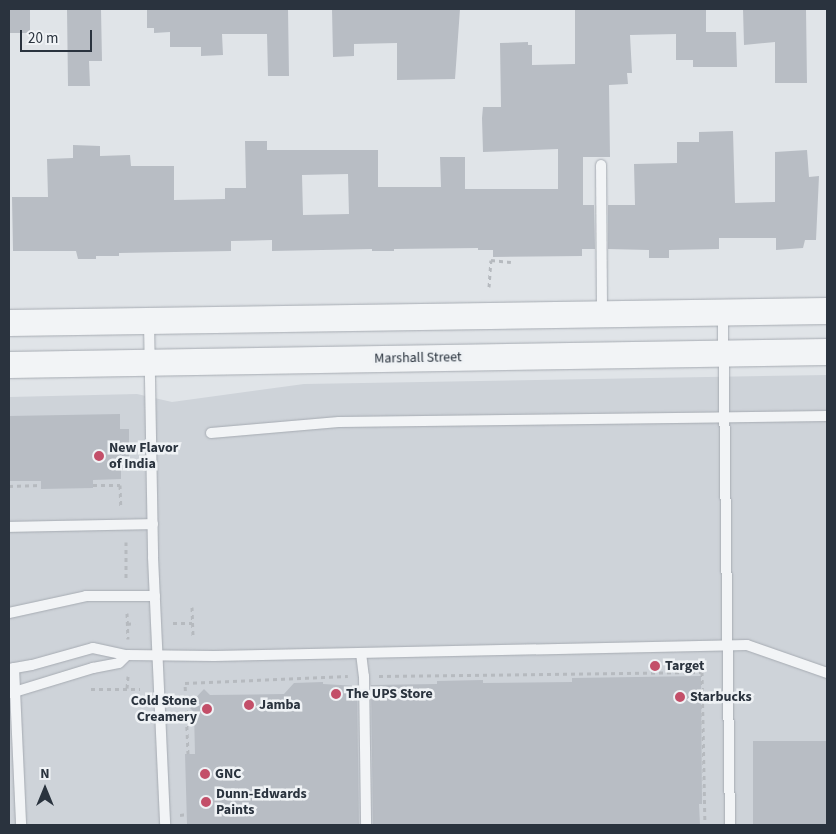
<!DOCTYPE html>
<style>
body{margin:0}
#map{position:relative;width:836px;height:834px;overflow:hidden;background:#e0e4e8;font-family:"Source Sans 3",sans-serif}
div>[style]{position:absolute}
.built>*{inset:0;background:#ced3d9}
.building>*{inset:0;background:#b8bdc4;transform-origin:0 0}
.path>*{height:3px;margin-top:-1.5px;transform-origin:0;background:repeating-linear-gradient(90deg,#b6babf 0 4px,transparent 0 8px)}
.roads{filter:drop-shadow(0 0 1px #a6abb2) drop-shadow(0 0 1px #a6abb2)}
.service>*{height:10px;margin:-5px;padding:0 5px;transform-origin:5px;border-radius:5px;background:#f2f4f6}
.tertiary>*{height:26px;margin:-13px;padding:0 13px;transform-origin:13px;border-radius:13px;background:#f2f4f6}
.dots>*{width:14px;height:14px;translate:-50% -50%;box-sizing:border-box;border:2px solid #eff2f5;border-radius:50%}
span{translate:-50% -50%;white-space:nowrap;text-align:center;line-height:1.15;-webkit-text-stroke:5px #eff2f5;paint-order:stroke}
.street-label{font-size:14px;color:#2a333e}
.poi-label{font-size:14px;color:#2a333e;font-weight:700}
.left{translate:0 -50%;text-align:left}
.right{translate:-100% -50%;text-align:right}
.frame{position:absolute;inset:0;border:10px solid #2a333e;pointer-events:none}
.north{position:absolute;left:20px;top:764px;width:50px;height:50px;-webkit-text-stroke:4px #eff2f5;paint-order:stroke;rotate:0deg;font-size:14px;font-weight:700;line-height:20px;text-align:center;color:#2a333e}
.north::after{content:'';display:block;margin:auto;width:18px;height:22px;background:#2a333e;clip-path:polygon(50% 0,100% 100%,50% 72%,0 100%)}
.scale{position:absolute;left:20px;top:30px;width:72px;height:22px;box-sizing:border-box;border:2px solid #2a333e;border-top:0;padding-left:6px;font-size:15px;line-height:18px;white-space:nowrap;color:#2a333e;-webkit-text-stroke:4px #eff2f5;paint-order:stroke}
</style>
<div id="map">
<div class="built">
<i style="clip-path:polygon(827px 375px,827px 825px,9px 825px,9px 397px,137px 394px,172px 402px,304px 384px)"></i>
</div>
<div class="building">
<i style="left:9px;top:9px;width:21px;height:24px"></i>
<i style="clip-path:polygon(67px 9px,101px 9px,102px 61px,89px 61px,90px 86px,68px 86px)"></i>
<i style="clip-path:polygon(147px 9px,288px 9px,289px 76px,268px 76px,267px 34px,222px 34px,223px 55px,201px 56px,201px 47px,170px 47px,170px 32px,154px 33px,154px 28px,147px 28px)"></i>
<i style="clip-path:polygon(332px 9px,460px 9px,455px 79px,397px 80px,397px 43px,354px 44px,354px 56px,333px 57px)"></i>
<i style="clip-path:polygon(evenodd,575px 9px,706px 9px,706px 32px,736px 32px,737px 67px,693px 67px,693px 60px,676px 60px,676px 34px,630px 35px,632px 73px,627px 73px,628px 84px,609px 85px,610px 157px,583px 157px,583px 205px,594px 205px,595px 249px,582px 249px,582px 256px,493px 257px,493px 250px,478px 250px,478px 248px,394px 249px,394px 251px,372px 251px,372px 249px,272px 251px,272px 240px,231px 241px,231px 251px,119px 253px,119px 256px,96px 256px,96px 259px,78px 259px,76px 251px,13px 251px,12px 197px,48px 197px,47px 159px,73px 158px,73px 145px,100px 146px,100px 156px,130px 155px,131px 166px,174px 166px,174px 200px,225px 199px,225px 188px,246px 188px,245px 141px,267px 141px,267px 150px,378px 150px,378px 187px,441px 187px,440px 157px,465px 157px,465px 189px,558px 189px,558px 149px,483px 152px,482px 118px,483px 107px,501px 107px,500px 43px,528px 42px,528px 45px,532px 45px,532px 65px,575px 64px,575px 9px,348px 174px,349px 214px,303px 215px,302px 175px,348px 174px)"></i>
<i style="clip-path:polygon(743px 9px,806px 9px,807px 83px,775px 83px,775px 42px,744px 45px)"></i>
<i style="clip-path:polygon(733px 131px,735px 203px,775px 202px,775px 152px,807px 150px,809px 177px,819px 176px,816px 240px,805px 240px,803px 248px,776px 250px,776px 238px,719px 238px,719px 249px,669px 250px,669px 258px,649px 258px,649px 250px,608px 249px,608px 205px,635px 205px,634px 164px,677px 163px,677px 142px,699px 142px,699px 132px)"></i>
<i style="clip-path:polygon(120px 414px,120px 429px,129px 429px,129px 470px,121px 470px,121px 479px,93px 480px,93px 488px,41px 489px,41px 481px,9px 481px,9px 416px)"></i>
<i style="clip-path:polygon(701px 676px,702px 804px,699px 804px,700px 825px,373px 825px,371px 685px,437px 684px,437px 681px,483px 680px,483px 683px,572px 682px,572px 678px)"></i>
<i style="clip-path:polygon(323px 682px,323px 684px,357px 686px,359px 825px,187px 824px,185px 754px,195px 754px,194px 712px,188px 706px,204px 689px,210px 695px,284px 694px,294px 683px)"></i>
<i style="left:827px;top:741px;width:84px;height:74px;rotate:90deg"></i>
</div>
<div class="path">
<i style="left:489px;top:287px;width:27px;rotate:-86deg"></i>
<i style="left:491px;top:260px;width:20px;rotate:6deg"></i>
<i style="left:93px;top:485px;width:27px"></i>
<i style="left:120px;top:485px;width:23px;rotate:88deg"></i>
<i style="left:9px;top:486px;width:32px;rotate:-2deg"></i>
<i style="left:126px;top:542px;width:39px;rotate:90deg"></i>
<i style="left:192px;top:607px;width:29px;rotate:88deg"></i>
<i style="left:127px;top:613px;width:26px;rotate:88deg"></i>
<i style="left:173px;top:623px;width:19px"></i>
<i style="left:127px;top:624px;width:8px;rotate:-7deg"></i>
<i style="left:379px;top:676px;width:323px;rotate:-0.7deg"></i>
<i style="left:702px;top:672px;width:153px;rotate:88.9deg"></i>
<i style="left:127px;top:688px;width:12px;rotate:-85deg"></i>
<i style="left:91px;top:689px;width:49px"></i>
<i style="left:188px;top:754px;width:71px;rotate:-92.4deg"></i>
<i style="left:185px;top:683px;width:163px;rotate:-2.5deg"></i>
<i style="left:180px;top:815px;width:7px;rotate:-8deg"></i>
<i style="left:190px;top:825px;width:1px;rotate:-90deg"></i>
</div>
<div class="roads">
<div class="service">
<i style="left:601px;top:165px;width:149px;rotate:89.6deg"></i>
<i style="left:723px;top:314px;width:511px;rotate:89.22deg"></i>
<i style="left:149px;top:322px;width:235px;rotate:89deg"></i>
<i style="left:153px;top:557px;width:268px;rotate:87.4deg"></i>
<i style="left:211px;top:433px;width:128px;rotate:-4.9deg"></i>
<i style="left:339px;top:422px;width:488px;rotate:-0.7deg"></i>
<i style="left:9px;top:527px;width:144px;rotate:-1.2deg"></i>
<i style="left:9px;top:613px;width:79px;rotate:-12.4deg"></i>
<i style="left:86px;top:596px;width:69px"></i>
<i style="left:361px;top:653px;width:23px;rotate:83deg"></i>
<i style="left:364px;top:676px;width:149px;rotate:89.2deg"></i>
<i style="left:14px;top:668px;width:157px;rotate:87.4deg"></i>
<i style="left:9px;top:669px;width:23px;rotate:-10deg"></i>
<i style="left:32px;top:665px;width:63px;rotate:-15.6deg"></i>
<i style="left:93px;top:648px;width:35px;rotate:12deg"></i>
<i style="left:127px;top:655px;width:87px;rotate:0.7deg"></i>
<i style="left:214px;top:656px;width:533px;rotate:-1.18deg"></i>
<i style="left:747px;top:645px;width:85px;rotate:19.3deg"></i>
<i style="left:11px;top:693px;width:86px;rotate:-17deg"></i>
<i style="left:93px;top:668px;width:26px;rotate:-11deg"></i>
<i style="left:119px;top:663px;width:11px;rotate:-45deg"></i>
</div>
<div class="tertiary">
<i style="left:9px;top:323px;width:818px;rotate:-0.84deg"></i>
<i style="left:9px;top:365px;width:818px;rotate:-0.91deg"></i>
</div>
</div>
<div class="dots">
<i style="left:99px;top:456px;background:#c34f69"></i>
<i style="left:655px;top:666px;background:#c34f69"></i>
<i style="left:336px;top:694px;background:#c34f69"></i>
<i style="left:680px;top:697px;background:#c34f69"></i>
<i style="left:249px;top:705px;background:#c34f69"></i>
<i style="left:207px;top:709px;background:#c34f69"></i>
<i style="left:205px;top:774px;background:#c34f69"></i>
<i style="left:206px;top:802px;background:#c34f69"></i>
</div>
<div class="street-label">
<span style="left:418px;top:358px;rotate:-1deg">Marshall Street</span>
</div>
<div class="poi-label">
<span class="left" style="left:109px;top:456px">New Flavor<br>of India</span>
<span class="left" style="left:665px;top:666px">Target</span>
<span class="left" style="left:346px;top:694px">The UPS Store</span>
<span class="left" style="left:690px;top:697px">Starbucks</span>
<span class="right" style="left:197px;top:709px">Cold Stone<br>Creamery</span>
<span class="left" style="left:259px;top:705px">Jamba</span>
<span class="left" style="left:215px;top:774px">GNC</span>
<span class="left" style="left:216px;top:802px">Dunn-Edwards<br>Paints</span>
</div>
<div class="frame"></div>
<div class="north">N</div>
<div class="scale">20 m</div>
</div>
